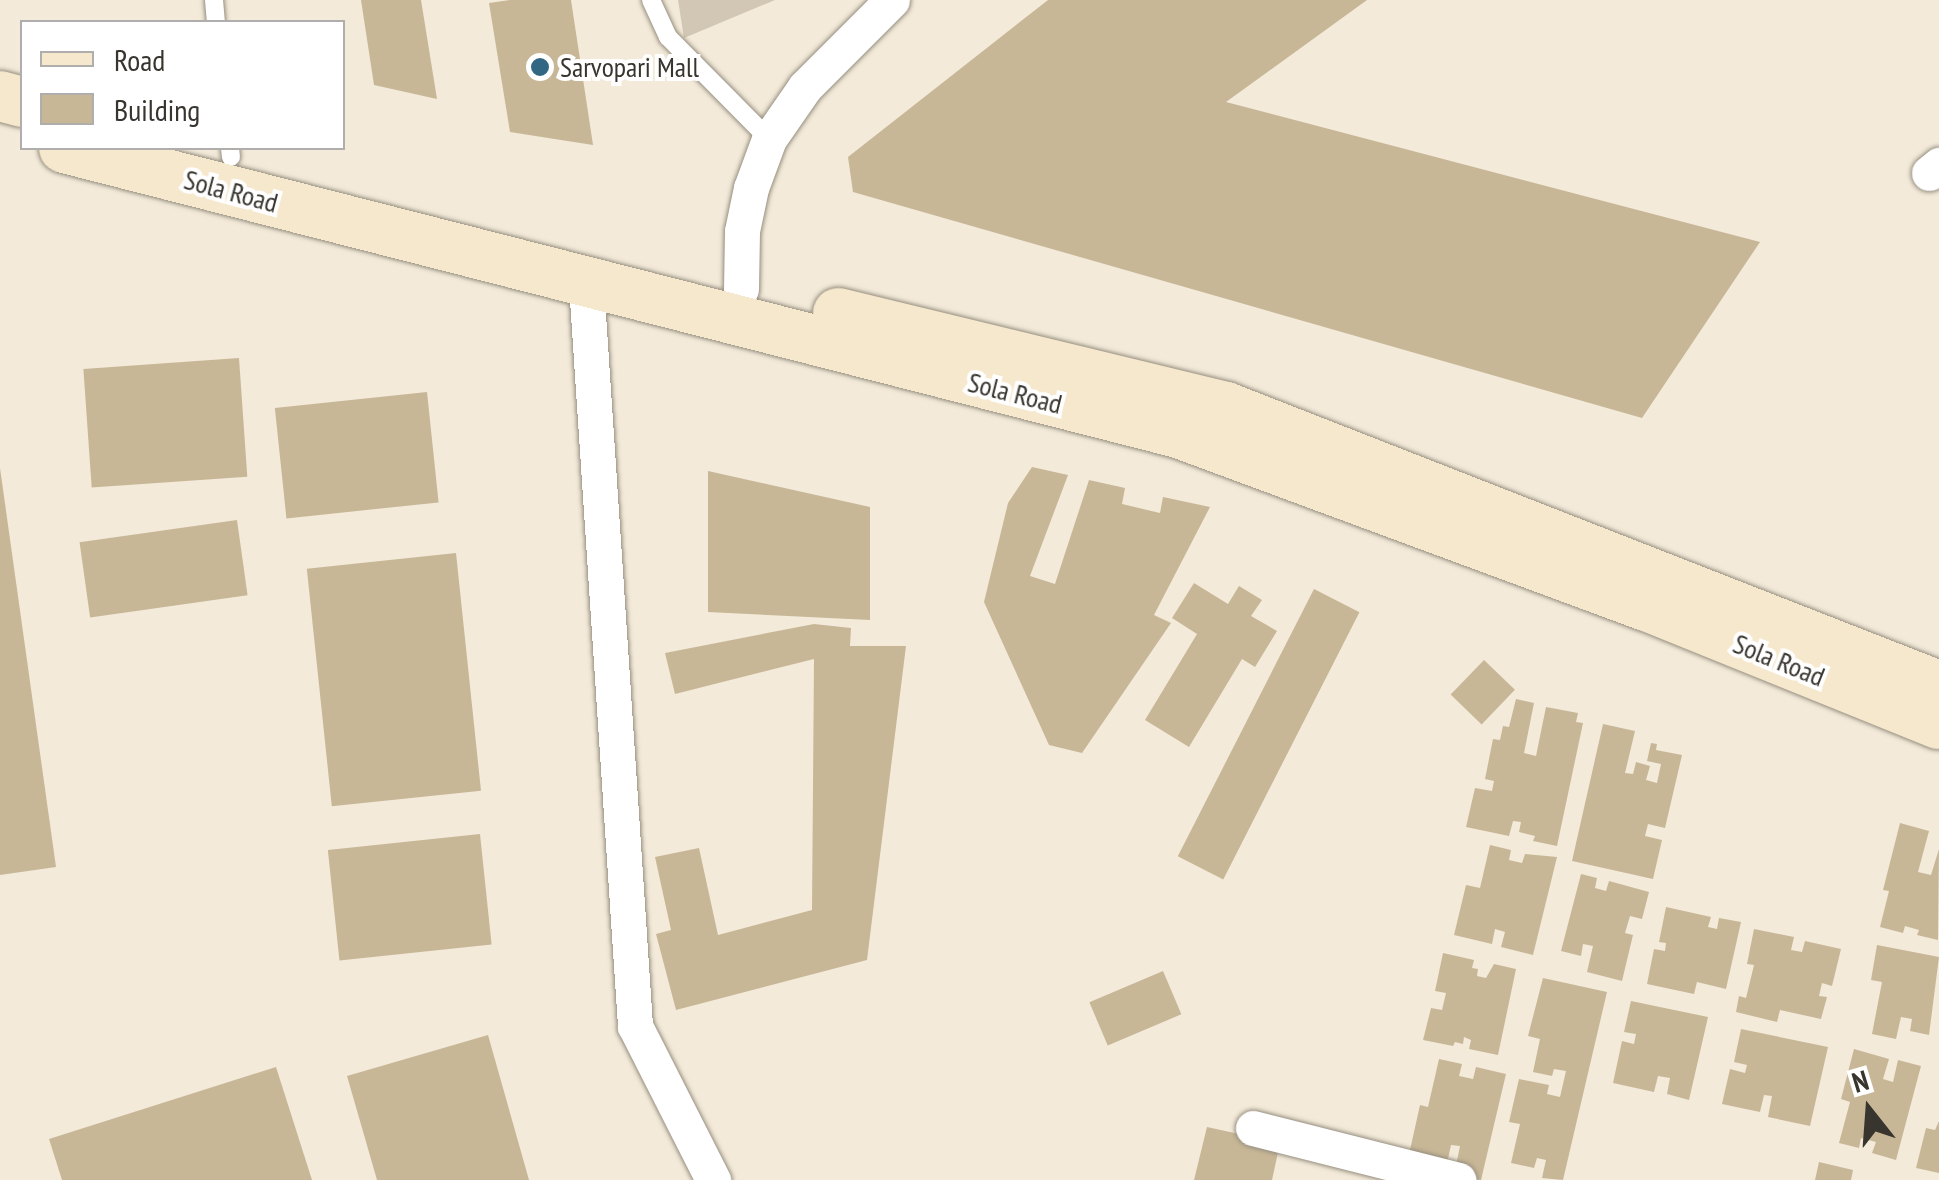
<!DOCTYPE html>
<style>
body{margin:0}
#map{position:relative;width:1939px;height:1180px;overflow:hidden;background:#f3eada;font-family:"PT Sans Narrow",sans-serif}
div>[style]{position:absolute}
.green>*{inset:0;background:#d2c7b4}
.building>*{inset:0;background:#c8b797;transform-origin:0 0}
.roads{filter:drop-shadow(0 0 2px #968e7f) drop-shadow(0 0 2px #968e7f)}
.service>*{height:18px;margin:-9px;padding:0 9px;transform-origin:9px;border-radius:9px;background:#fff}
.minor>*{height:35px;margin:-17.5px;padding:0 17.5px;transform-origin:17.5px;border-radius:17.5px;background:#fff}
.secondary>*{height:50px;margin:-25px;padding:0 25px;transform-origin:25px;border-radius:25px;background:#f6e8cd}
.dots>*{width:28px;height:28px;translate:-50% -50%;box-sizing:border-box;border:5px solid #fff;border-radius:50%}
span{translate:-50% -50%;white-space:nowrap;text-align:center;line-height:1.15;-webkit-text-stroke:8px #fff;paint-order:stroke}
.poi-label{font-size:28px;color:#38352f}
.left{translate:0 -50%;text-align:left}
.street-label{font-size:28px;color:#38352f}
.legend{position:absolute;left:20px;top:20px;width:325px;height:130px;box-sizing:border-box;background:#fff;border:2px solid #afaeac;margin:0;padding:12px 18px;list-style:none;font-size:30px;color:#38352f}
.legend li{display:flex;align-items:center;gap:20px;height:50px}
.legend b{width:50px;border:2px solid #afaeac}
.north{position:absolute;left:1819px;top:1060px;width:100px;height:100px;-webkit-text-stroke:8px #fff;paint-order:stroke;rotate:343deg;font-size:28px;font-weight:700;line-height:40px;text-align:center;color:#38352f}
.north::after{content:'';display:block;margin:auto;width:35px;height:45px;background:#38352f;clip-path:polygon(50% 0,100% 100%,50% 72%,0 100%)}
</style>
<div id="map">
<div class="green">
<i style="clip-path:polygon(678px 0,775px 0,684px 38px)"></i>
</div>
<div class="building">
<i style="clip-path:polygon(361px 0,421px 0,437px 99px,374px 85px)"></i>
<i style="clip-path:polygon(510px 0,571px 0,593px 145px,510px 132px,489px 3px)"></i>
<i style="clip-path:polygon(1048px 0,1367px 0,1226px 102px,1760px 242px,1642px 418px,853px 192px,848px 157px)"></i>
<i style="left:239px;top:358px;width:119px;height:156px;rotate:86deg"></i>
<i style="left:427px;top:392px;width:111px;height:153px;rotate:84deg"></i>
<i style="clip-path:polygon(1032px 467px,1068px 475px,1030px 576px,1055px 584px,1089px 480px,1125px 488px,1122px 504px,1160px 513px,1163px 497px,1210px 507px,1154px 615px,1171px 623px,1082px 753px,1049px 745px,984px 602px,1008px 503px)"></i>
<i style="clip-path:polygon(0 468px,56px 867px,0 875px)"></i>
<i style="clip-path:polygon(708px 471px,870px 507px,870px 620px,708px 612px)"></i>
<i style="left:237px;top:520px;width:76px;height:159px;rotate:82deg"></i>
<i style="left:456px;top:553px;width:239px;height:150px;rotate:84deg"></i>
<i style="clip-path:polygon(1194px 583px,1228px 604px,1239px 586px,1262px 600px,1251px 616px,1277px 631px,1255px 667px,1242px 659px,1189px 747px,1145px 720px,1197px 634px,1172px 618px)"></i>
<i style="left:1314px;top:589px;width:51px;height:300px;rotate:27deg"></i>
<i style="clip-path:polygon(814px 624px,851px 628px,850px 646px,906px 646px,867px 960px,676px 1010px,656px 934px,671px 930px,655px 857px,699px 848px,718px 935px,812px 910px,814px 659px,675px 694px,665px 653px)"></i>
<i style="left:1484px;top:660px;width:43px;height:48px;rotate:44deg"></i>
<i style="clip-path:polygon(1516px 699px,1534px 703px,1524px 753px,1536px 756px,1546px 707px,1578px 713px,1576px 722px,1583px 723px,1557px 846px,1533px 841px,1535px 836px,1519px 832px,1521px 822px,1513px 821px,1509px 836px,1466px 827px,1475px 788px,1492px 791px,1494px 781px,1485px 779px,1493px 739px,1500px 740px,1503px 726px,1509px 727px)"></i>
<i style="clip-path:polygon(1603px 724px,1635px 731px,1625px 773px,1633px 774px,1636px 762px,1650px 766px,1646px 780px,1657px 783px,1661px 764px,1647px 761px,1651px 743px,1657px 744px,1656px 750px,1682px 755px,1665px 828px,1648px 824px,1645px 836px,1662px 840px,1653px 879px,1572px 861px)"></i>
<i style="clip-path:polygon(1900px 823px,1929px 831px,1918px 872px,1931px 875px,1939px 849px,1938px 940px,1917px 935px,1919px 930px,1905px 926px,1903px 933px,1880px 927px,1889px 891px,1883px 890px)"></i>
<i style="left:480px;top:834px;width:111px;height:153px;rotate:84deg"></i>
<i style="clip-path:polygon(1490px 845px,1511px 850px,1509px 860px,1522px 863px,1525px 854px,1557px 857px,1533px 955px,1501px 947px,1505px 932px,1495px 929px,1492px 944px,1454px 935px,1466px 885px,1480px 888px)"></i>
<i style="clip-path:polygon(1581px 874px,1597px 878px,1595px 888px,1606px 891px,1609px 881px,1649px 892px,1642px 919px,1630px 916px,1625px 933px,1633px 935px,1622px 981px,1587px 972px,1593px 946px,1583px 944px,1581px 956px,1561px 951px)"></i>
<i style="clip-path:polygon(1666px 907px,1711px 917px,1708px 927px,1717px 929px,1719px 918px,1741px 922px,1726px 989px,1697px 982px,1694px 994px,1647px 984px,1654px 949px,1665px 951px,1666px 943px,1659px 942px)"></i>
<i style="clip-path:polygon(1754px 929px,1794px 937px,1791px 950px,1802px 952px,1805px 941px,1841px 949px,1832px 986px,1822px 983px,1819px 996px,1827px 997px,1821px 1019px,1780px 1010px,1777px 1022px,1736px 1012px,1739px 996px,1746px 998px,1754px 965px,1747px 964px)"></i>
<i style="clip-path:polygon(1877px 945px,1939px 957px,1929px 1035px,1910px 1031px,1912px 1019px,1901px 1017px,1896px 1039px,1872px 1034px,1882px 982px,1871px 980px)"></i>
<i style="clip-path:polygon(1443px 953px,1474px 960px,1472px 968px,1478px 969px,1477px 976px,1486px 978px,1494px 964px,1516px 969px,1498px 1055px,1469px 1049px,1471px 1040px,1464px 1037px,1463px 1044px,1455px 1042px,1453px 1046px,1423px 1040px,1431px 1008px,1442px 1010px,1446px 993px,1435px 991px)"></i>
<i style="left:1163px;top:971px;width:47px;height:80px;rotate:67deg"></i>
<i style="clip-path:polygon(1543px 978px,1607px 992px,1563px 1180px,1542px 1178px,1546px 1160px,1537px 1158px,1534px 1168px,1511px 1163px,1520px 1124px,1509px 1122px,1519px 1079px,1549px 1085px,1547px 1094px,1560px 1097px,1566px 1071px,1554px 1069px,1552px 1076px,1533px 1072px,1540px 1039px,1528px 1036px)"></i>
<i style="clip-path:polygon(1631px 1001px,1708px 1017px,1689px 1100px,1667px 1094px,1670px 1078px,1658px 1076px,1654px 1092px,1613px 1083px,1622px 1041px,1634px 1044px,1636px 1034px,1624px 1032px)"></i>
<i style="clip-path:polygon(1741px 1029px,1828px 1047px,1810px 1126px,1768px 1117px,1772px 1096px,1764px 1095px,1760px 1112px,1722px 1104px,1730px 1069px,1745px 1073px,1747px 1065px,1734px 1062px)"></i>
<i style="clip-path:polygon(488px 1035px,529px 1180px,377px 1180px,347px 1076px)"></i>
<i style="clip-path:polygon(1854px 1049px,1889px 1059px,1883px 1079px,1893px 1082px,1898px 1060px,1921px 1066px,1896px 1160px,1872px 1153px,1876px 1142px,1861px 1138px,1859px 1148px,1839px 1143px,1850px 1102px,1841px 1099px)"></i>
<i style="clip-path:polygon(1439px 1059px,1462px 1064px,1459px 1076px,1473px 1079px,1476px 1067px,1506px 1074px,1481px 1180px,1454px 1176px,1460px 1146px,1451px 1145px,1446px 1168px,1408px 1159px,1420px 1105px,1428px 1107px)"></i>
<i style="clip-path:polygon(276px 1067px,312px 1180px,62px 1180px,49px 1139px)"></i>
<i style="clip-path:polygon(1939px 1121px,1939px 1173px,1916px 1168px,1926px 1128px,1935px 1130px)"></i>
<i style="clip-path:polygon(1207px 1127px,1280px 1143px,1272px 1180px,1194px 1180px)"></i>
<i style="clip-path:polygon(1819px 1162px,1853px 1170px,1851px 1180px,1815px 1180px)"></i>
</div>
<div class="roads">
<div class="service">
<i style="left:214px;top:0;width:22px;rotate:85deg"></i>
<i style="left:651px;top:0;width:41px;rotate:65.3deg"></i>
<i style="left:668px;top:37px;width:144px;rotate:45.3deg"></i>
<i style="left:230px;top:148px;width:9px;rotate:84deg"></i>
</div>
<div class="minor">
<i style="left:1929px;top:173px;width:13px;rotate:-39deg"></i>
<i style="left:586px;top:284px;width:744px;rotate:86.22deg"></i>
<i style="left:635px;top:1026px;width:173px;rotate:63.1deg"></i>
<i style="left:741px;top:289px;width:58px;rotate:-89deg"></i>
<i style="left:742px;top:231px;width:44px;rotate:-78.2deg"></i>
<i style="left:751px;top:188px;width:52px;rotate:-69.8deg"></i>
<i style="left:769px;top:139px;width:63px;rotate:-55.3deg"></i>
<i style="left:805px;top:87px;width:123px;rotate:-45deg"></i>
<i style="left:1253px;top:1128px;width:212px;rotate:14.2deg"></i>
</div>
<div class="secondary">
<i style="left:0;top:96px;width:23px;rotate:15deg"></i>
<i style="left:64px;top:148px;width:1150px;rotate:14.35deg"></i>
<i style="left:1178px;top:433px;width:497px;rotate:20.3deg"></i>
<i style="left:1644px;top:605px;width:318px;rotate:22deg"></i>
<i style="left:838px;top:313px;width:399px;rotate:13.6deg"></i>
<i style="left:1226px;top:407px;width:766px;rotate:21.37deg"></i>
</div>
</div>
<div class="dots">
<i style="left:540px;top:67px;background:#326783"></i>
</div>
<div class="poi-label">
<span class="left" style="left:560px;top:67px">Sarvopari Mall</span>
</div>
<div class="street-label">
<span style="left:231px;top:191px;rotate:15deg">Sola Road</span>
<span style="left:1015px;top:393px;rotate:14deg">Sola Road</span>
<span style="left:1779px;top:660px;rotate:22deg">Sola Road</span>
</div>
<ul class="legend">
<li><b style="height:12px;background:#f6e8cd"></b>Road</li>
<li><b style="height:28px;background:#c8b797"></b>Building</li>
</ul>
<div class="north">N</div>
</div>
